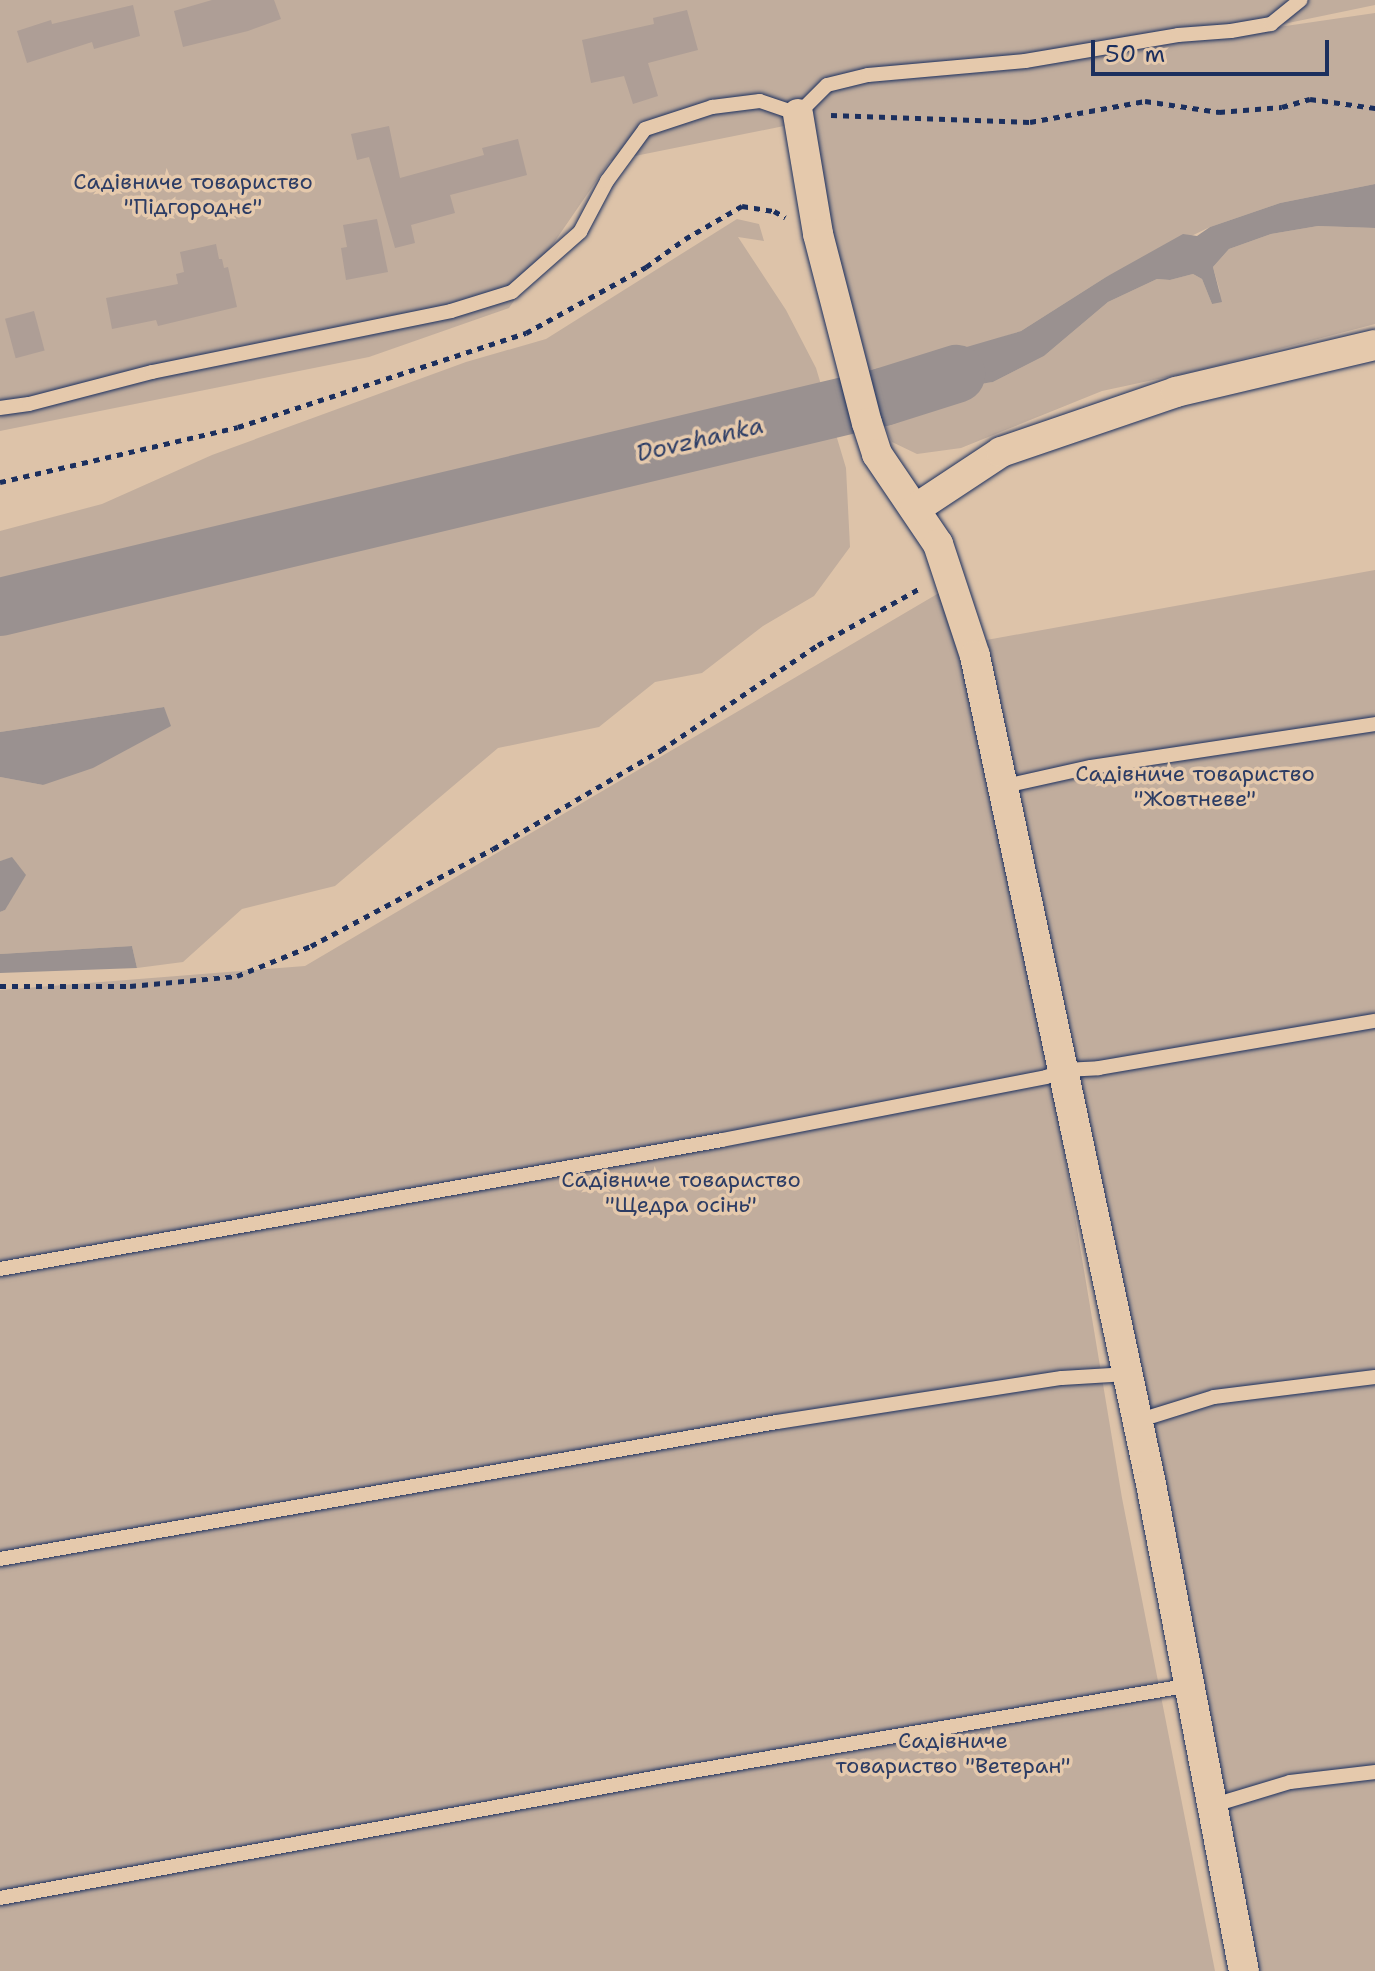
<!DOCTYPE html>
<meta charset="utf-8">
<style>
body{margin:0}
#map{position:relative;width:1375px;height:1971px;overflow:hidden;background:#ddc3a9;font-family:"Shantell Sans",sans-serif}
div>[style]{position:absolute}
.green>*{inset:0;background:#c1ad9d}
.water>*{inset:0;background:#9a9190}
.river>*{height:58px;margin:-29px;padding:0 29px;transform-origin:29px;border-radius:29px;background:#9a9190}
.building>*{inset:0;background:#ae9e96;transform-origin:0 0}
.path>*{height:5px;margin-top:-2.5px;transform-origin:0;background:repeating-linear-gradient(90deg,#1b2f5e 0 6px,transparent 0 12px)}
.roads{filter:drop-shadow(0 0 2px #1b2f5e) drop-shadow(0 0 2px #1b2f5e)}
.service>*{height:14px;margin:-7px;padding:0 7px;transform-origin:7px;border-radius:7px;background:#e5c9ac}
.minor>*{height:30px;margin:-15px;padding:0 15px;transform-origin:15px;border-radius:15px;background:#e5c9ac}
span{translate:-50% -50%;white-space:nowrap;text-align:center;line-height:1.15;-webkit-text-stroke:7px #e5c9ac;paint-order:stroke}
.park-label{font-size:22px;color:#2c3c64}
.water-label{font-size:24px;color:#2e3e66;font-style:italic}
.scale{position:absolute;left:1091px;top:40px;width:238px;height:36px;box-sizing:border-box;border:4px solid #1b2f5e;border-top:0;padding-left:10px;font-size:24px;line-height:28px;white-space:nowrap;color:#1b2f5e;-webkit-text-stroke:6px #e5c9ac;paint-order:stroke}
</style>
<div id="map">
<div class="green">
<i style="clip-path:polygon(0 0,1375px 0,1375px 5px,1244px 32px,1375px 13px,1375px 184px,1280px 203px,1210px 227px,1106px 277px,1021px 331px,963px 350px,878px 386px,855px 381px,799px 123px,610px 161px,509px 308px,369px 357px,0 431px)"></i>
<i style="clip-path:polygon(737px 219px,759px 224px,764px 241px,738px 237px,786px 310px,816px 368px,846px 468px,850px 547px,814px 596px,763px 626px,702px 673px,655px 682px,599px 727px,498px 748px,335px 886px,242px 909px,183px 962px,137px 968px,132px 946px,0 954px,0 912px,5px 910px,12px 858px,0 861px,0 777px,43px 785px,164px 707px,0 732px,0 531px,102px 504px,212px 455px,466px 362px,546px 339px)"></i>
<i style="clip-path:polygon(1318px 226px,1375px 228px,1375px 324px,1200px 370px,1102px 391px,961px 448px,917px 454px,892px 442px,882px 420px,883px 397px,892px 404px,942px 389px,993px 382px,1044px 356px,1108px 302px,1157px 279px,1170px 280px,1193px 274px,1202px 279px,1212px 304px,1220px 292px,1213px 267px,1229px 249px,1271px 234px)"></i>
<i style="clip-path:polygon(1375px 570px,1375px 1971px,1250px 1971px,981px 641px)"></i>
<i style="clip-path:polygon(944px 590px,993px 725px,1122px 1498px,1215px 1971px,0 1971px,0 990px,305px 966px)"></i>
</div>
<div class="water">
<i style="clip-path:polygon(1375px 184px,1375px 228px,1318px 226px,1271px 234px,1229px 249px,1213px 267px,1222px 302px,1212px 304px,1202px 279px,1193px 274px,1170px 280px,1157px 279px,1108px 302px,1044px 356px,993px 382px,942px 390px,883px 406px,878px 386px,891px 379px,898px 367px,1021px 331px,1106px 277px,1183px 234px,1197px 236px,1210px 227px,1280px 203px)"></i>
<i style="clip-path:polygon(164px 707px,171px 726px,93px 768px,43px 785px,0 777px,0 732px)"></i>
<i style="clip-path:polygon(12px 857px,26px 875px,5px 910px,0 912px,0 861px)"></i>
<i style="clip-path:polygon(132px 946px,137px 968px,0 973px,0 954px)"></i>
</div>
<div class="river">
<i style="left:0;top:607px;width:908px;rotate:-13.38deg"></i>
<i style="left:883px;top:397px;width:77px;rotate:-17.5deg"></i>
</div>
<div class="building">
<i style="clip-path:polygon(212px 0,274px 0,281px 19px,248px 31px,183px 47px,174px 11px)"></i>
<i style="clip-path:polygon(133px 5px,140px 36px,94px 49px,92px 42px,27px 63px,17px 31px,51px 20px,52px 24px)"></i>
<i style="clip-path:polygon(687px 10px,698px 50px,648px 63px,658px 96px,633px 104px,624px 76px,591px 83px,582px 40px,654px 24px,653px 18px)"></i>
<i style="clip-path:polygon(389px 126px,400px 178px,484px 155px,482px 148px,518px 139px,527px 175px,450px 195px,455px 213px,411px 225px,415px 243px,395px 248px,369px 157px,357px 160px,351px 134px)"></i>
<i style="clip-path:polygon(377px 219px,388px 272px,346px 280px,341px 248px,347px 247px,343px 225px)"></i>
<i style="clip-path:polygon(216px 244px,219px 259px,222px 259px,224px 268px,228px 267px,237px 307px,158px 326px,156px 320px,112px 329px,106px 298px,178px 284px,176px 274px,184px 272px,180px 252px)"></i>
<i style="left:34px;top:311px;width:41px;height:30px;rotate:75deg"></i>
</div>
<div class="path">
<i style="left:831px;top:115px;width:199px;rotate:2deg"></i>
<i style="left:1030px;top:122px;width:117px;rotate:-10.3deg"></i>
<i style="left:1145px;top:101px;width:75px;rotate:8.5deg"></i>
<i style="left:1219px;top:112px;width:63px;rotate:-4.5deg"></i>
<i style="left:1282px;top:107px;width:29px;rotate:-16deg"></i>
<i style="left:1310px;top:99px;width:66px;rotate:7.9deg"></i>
<i style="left:0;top:482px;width:244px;rotate:-13deg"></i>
<i style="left:238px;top:427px;width:303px;rotate:-18.1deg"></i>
<i style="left:526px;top:333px;width:137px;rotate:-28.8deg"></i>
<i style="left:646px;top:267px;width:48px;rotate:-35.7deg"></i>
<i style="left:685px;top:239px;width:66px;rotate:-30.1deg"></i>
<i style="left:742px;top:206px;width:32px;rotate:9deg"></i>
<i style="left:774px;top:211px;width:13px;rotate:29deg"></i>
<i style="left:0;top:986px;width:130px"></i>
<i style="left:130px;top:986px;width:107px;rotate:-5.3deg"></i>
<i style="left:237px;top:976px;width:80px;rotate:-22.1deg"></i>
<i style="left:311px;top:946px;width:206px;rotate:-28.1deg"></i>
<i style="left:493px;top:849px;width:195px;rotate:-30.5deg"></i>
<i style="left:661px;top:750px;width:189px;rotate:-33.8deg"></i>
<i style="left:818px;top:645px;width:119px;rotate:-29.1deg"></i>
</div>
<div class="roads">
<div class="service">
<i style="left:0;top:408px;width:29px;rotate:-8deg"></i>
<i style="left:29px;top:404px;width:127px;rotate:-14.6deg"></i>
<i style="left:152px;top:372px;width:305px;rotate:-11.5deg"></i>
<i style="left:451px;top:311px;width:64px;rotate:-17.3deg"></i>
<i style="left:512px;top:292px;width:91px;rotate:-41.4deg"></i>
<i style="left:580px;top:232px;width:58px;rotate:-62.1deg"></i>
<i style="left:607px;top:181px;width:64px;rotate:-53.8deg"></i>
<i style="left:645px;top:129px;width:71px;rotate:-18.2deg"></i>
<i style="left:712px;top:107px;width:48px;rotate:-7.1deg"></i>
<i style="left:760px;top:101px;width:40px;rotate:18.9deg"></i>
<i style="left:798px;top:114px;width:41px;rotate:-45deg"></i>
<i style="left:827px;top:85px;width:42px;rotate:-13.7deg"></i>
<i style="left:868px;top:75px;width:158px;rotate:-5.1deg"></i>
<i style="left:1025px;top:61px;width:155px;rotate:-9.6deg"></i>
<i style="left:1178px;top:35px;width:53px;rotate:-4.3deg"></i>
<i style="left:1231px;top:31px;width:41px;rotate:-9.9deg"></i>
<i style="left:1271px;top:24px;width:38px;rotate:-39deg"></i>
<i style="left:1005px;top:786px;width:88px;rotate:-12.5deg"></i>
<i style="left:1091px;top:767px;width:287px;rotate:-8.6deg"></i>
<i style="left:0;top:1269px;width:733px;rotate:-10.13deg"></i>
<i style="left:722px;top:1140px;width:330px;rotate:-11deg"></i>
<i style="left:1046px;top:1077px;width:19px;rotate:-21deg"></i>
<i style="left:1064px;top:1070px;width:35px;rotate:-3deg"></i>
<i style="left:1099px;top:1068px;width:280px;rotate:-9.7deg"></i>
<i style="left:1137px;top:1421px;width:81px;rotate:-17.3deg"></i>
<i style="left:1214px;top:1397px;width:162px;rotate:-7.1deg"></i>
<i style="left:0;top:1559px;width:789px;rotate:-10deg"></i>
<i style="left:777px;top:1422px;width:288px;rotate:-8.8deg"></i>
<i style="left:1062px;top:1378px;width:66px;rotate:-3.5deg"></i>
<i style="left:1214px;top:1805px;width:79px;rotate:-16.8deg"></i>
<i style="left:1290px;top:1782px;width:86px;rotate:-6.7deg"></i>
<i style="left:0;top:1898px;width:675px;rotate:-10.41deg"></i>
<i style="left:664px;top:1776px;width:535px;rotate:-9.8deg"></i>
</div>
<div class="minor">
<i style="left:798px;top:114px;width:122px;rotate:80.5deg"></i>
<i style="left:818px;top:234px;width:195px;rotate:75.5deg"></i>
<i style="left:867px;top:423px;width:33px;rotate:72deg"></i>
<i style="left:877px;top:454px;width:109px;rotate:55.9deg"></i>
<i style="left:938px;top:544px;width:118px;rotate:71.7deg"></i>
<i style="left:975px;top:656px;width:846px;rotate:78deg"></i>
<i style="left:1151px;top:1484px;width:496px;rotate:79.2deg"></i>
<i style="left:915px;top:509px;width:103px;rotate:-33.5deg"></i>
<i style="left:1001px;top:452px;width:185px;rotate:-18.9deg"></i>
<i style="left:1176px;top:392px;width:204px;rotate:-13.3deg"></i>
</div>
</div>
<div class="park-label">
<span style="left:193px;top:194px">Садівниче товариство<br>"Підгороднє"</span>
<span style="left:1195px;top:786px">Садівниче товариство<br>"Жовтневе"</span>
<span style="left:681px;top:1192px">Садівниче товариство<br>"Щедра осінь"</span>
<span style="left:953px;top:1753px">Садівниче<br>товариство "Ветеран"</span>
</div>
<div class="water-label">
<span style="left:700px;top:440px;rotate:-13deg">Dovzhanka</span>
</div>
<div class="scale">50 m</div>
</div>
